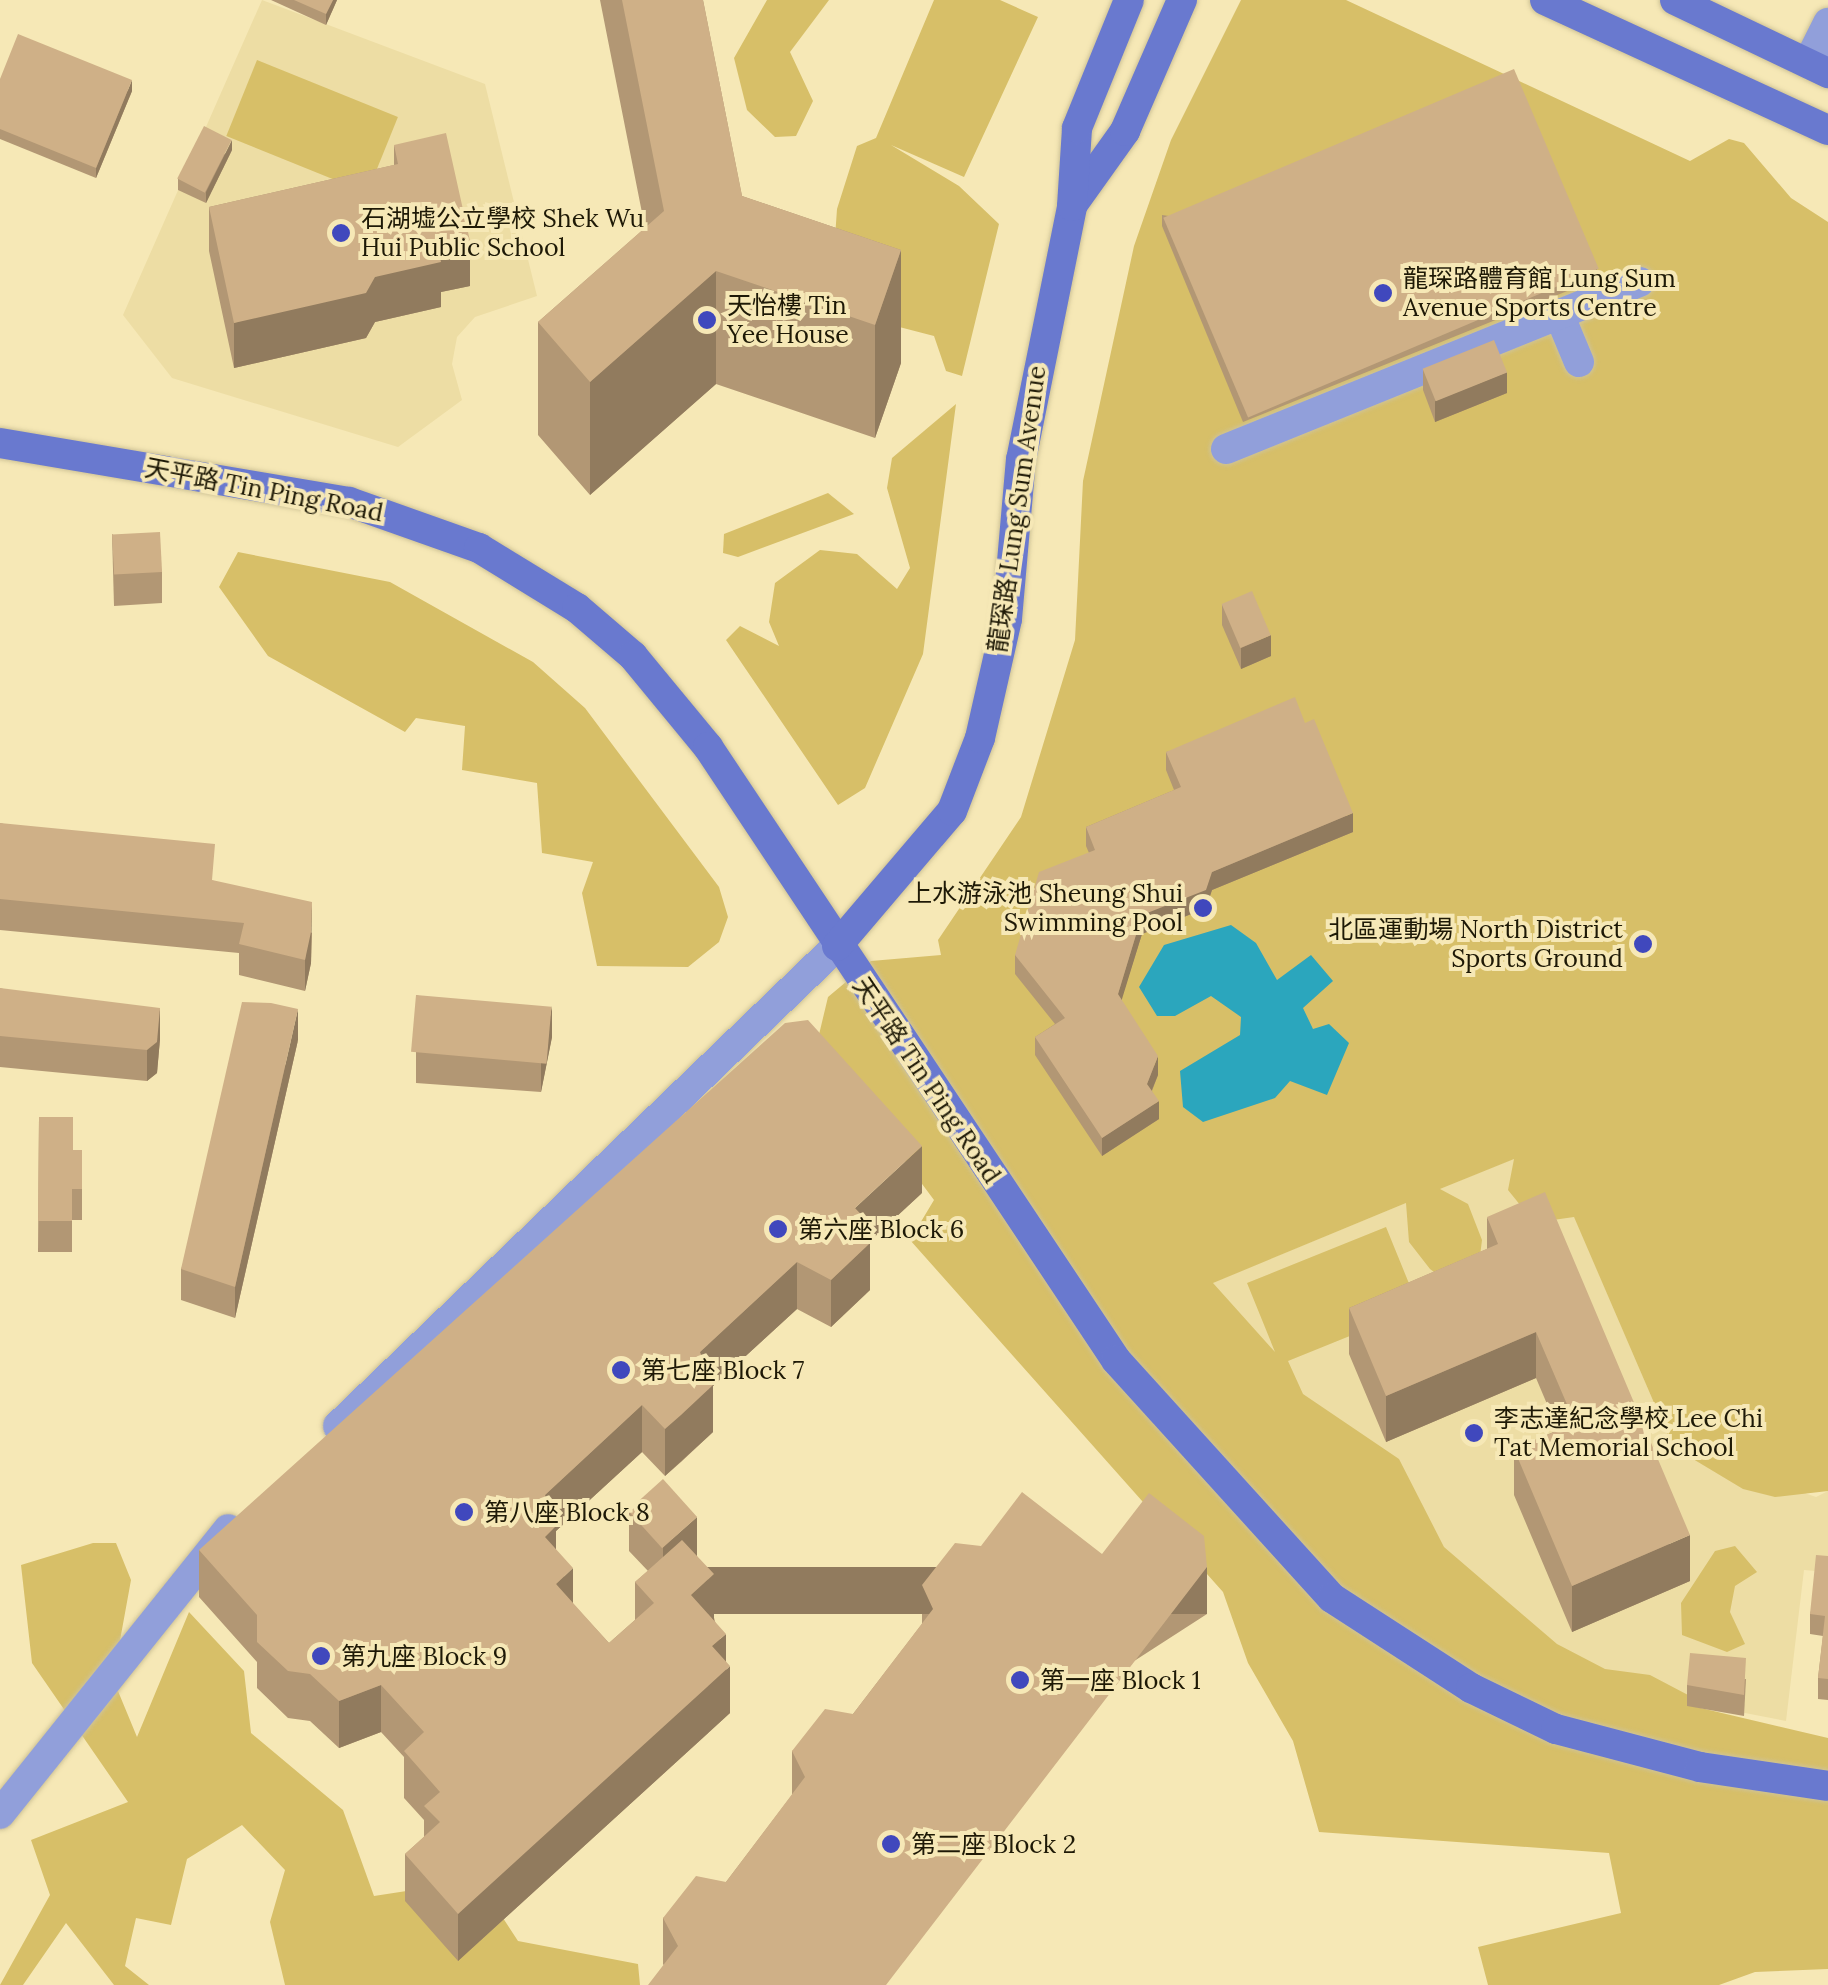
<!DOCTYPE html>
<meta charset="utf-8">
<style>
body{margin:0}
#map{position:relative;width:1828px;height:1985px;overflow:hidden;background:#f6e8b6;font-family:Lora,"Noto Sans SC",serif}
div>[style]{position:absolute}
.built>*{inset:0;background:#eddda4}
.green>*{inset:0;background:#d7bf68;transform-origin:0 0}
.water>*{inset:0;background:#2ba6bd}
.roads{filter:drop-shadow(0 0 2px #cfc396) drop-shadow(0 0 2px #cfc396)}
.street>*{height:30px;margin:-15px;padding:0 15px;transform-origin:15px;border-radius:15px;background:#919fda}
.secondary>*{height:30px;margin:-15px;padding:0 15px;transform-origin:15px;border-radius:15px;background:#6979cf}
.wall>*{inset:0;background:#b29774}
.shaded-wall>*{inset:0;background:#917b5e;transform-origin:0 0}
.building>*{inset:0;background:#cfb087;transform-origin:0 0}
.dots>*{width:28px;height:28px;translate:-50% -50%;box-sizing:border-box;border:5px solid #f6e8b6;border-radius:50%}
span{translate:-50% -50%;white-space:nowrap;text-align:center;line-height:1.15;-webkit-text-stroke:8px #f6e8b6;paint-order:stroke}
.poi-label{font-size:25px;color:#1e1906}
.left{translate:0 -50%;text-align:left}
.right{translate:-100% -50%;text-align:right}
.street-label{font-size:25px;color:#1e1906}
</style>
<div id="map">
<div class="built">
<i style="clip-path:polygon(262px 0,485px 84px,537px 296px,475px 317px,457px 337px,452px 364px,462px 400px,398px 447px,172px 378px,123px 315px)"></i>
<i style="clip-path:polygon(1544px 1146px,1673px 1447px,1816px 1497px,1828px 1491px,1828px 1572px,1804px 1570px,1786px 1721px,1631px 1691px,1561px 1661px,1151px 1308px)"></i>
</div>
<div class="green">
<i style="clip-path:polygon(767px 0,829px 0,790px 52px,813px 101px,796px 136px,775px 137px,747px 110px,734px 58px)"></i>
<i style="clip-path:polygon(934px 0,1000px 0,1038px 17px,964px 177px,891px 145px,959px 186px,999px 224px,962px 376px,946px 371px,934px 336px,830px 309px,837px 209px,857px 146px,876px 138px)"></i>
<i style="clip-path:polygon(1241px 0,1346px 0,1690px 161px,1729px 139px,1744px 143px,1791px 198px,1828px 222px,1828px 1491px,1775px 1497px,1743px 1489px,1673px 1447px,1574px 1217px,1539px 1222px,1525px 1211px,1508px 1190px,1514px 1159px,1440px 1189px,1468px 1204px,1482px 1240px,1478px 1272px,1446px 1281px,1430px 1269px,1409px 1242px,1406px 1203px,1213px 1283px,1275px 1352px,1247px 1283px,1386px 1227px,1419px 1308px,1288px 1361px,1303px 1394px,1399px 1459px,1444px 1547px,1557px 1644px,1605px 1669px,1650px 1675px,1688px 1695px,1688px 1705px,1828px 1738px,1828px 1969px,1755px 1972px,1719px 1985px,1488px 1985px,1478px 1947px,1621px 1913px,1609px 1853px,1319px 1832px,1293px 1741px,1248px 1663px,1223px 1592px,910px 1240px,934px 1200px,817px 1043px,828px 997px,871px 961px,941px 955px,938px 940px,1021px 817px,1075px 640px,1083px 481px,1134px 246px,1171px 140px)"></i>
<i style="left:257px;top:60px;width:152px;height:82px;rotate:22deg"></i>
<i style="clip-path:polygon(956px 404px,923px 654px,865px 788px,838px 805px,726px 640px,740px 626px,779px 646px,769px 622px,775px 583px,820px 550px,857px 554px,897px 589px,910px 568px,887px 488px,892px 458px)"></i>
<i style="clip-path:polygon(828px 493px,854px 514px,738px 557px,723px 553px,724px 534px)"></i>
<i style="clip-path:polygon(238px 552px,390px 582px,533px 662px,585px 708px,719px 887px,728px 917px,719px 942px,688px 967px,597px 966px,582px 893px,593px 862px,542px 853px,537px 783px,462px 770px,465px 726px,416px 718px,405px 732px,268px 656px,219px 587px)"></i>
<i style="clip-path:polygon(93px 1543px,116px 1543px,131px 1580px,113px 1679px,137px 1737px,189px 1612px,244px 1671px,251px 1733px,343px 1810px,374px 1896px,478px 1880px,518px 1941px,638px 1964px,640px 1985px,285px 1985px,270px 1922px,285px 1870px,242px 1825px,187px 1859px,171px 1925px,136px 1918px,125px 1966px,149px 1985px,114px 1985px,66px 1923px,23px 1985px,0 1985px,50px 1895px,31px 1840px,128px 1802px,32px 1663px,21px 1565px)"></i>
<i style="clip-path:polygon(1735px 1546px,1757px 1572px,1735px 1586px,1730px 1612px,1745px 1644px,1727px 1652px,1682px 1635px,1681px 1603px,1715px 1551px)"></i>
</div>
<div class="water">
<i style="clip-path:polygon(1231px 925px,1256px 943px,1277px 980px,1311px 955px,1333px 981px,1303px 1008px,1313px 1029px,1329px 1024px,1349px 1043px,1327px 1095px,1290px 1081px,1275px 1098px,1203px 1122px,1183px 1107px,1180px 1071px,1240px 1035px,1241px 1017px,1211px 996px,1175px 1016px,1157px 1016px,1139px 987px,1164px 945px)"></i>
</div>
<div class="roads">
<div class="street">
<i style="left:1808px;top:63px;width:45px;rotate:-63.4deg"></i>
<i style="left:1559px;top:314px;width:52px;rotate:67.4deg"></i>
<i style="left:1226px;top:449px;width:446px;rotate:-22deg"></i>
<i style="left:338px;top:1426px;width:692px;rotate:-43.89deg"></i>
<i style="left:0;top:1814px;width:365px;rotate:-51.3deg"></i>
</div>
<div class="secondary">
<i style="left:1545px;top:0;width:311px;rotate:24.7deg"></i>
<i style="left:1675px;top:0;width:170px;rotate:25.5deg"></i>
<i style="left:1073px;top:204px;width:90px;rotate:-54.5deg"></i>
<i style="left:1125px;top:131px;width:143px;rotate:-66.5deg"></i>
<i style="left:0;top:443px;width:354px;rotate:9.6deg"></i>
<i style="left:349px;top:502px;width:138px;rotate:19.5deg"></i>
<i style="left:479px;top:548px;width:115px;rotate:31.5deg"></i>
<i style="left:577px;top:608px;width:74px;rotate:40.6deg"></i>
<i style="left:633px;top:656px;width:118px;rotate:50.5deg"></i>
<i style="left:708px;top:747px;width:736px;rotate:56.35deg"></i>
<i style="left:1116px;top:1360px;width:321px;rotate:47.8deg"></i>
<i style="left:1332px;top:1598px;width:166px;rotate:32.9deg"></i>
<i style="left:1471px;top:1688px;width:94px;rotate:25.8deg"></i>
<i style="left:1556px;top:1729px;width:149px;rotate:14.8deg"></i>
<i style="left:1700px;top:1767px;width:129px;rotate:8.4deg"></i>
<i style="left:837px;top:946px;width:177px;rotate:-49.6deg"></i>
<i style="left:952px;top:811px;width:78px;rotate:-69deg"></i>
<i style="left:980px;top:738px;width:122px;rotate:-77.2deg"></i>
<i style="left:1007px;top:619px;width:160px;rotate:-85deg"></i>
<i style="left:1021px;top:460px;width:259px;rotate:-78.6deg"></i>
<i style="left:1072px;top:206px;width:78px;rotate:-86.3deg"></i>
<i style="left:1077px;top:128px;width:138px;rotate:-67.9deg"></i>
</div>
</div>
<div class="wall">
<i style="clip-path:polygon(271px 0,337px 0,326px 25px)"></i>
<i style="clip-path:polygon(600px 0,703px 0,742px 196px,901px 250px,901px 363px,875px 438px,716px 384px,590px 495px,538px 435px,538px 322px,645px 228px)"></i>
<i style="clip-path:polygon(0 79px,132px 91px,96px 178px,0 139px)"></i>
<i style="clip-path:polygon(394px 145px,470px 286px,441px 292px,441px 307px,375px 322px,366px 338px,234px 368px,209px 251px,209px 207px,394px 165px)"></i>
<i style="clip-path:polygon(232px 150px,206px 203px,178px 190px,178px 179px)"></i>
<i style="clip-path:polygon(1162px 215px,1597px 279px,1243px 422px,1162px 226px)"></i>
<i style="clip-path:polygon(1423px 369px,1507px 393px,1435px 422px,1423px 390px)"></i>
<i style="clip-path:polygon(112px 534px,162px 572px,162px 603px,114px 606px)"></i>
<i style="clip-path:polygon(1222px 604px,1271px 656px,1241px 669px,1222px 625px)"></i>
<i style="clip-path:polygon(1305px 723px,1353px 832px,1212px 890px,1206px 908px,1142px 934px,1121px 1000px,1158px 1075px,1152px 1091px,1159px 1119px,1102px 1156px,1035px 1055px,1035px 1037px,1055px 1024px,1015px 974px,1015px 955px,1089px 853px,1086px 846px,1086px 827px,1174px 790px,1166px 770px,1166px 752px)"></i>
<i style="clip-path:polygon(0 823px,214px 881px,312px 933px,311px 963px,305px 991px,239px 975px,239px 953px,0 930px)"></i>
<i style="clip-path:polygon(0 988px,160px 1039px,157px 1073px,147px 1081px,0 1067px)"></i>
<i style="clip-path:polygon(416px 995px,552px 1037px,541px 1092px,416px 1083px)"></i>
<i style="clip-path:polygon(298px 1040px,235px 1318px,181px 1300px,181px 1269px)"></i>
<i style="clip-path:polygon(39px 1117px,73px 1150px,82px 1181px,82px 1220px,72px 1220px,72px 1252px,38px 1252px)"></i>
<i style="clip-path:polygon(922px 1193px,870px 1241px,870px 1290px,831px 1327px,797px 1309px,713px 1386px,713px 1432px,681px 1462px,665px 1476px,642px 1452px,556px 1531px,556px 1550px,573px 1604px,609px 1643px,635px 1620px,635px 1582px,648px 1571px,629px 1551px,629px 1511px,697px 1556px,726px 1661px,730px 1713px,458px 1961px,405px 1901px,405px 1854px,424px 1837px,424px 1820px,404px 1798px,404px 1757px,381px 1732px,339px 1748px,310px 1721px,288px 1718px,257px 1688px,257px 1662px,199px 1597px,199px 1550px)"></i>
<i style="clip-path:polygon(1487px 1217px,1690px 1581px,1572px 1632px,1514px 1495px,1514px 1449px,1558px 1430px,1536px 1378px,1386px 1442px,1349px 1354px,1349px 1308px,1487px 1249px)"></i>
<i style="clip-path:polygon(981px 1546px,1102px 1554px,1207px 1614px,663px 1965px,663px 1918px,726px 1882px,792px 1795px,792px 1751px,853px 1714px,922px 1624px,922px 1585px)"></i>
<i style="clip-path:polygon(1828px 1556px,1828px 1700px,1818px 1699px,1818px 1678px,1823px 1636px,1810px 1634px,1810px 1614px)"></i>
<i style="clip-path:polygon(1746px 1679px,1744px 1716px,1687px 1706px,1687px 1685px)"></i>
</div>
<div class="shaded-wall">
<i style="clip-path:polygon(333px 0,337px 0,326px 25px,326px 14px)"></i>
<i style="clip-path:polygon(132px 80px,132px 91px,96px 178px,96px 168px)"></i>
<i style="clip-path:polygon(232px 140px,232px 150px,206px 203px,206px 192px)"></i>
<i style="clip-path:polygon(470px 241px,470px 286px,441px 292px,441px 307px,375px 322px,366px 338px,234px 368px,234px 323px,375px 277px,438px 248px)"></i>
<i style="clip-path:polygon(901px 250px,901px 363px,875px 438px,875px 325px)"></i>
<i style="left:1597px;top:269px;width:10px;height:382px;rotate:90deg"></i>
<i style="clip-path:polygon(716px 271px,716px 384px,590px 495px,590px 382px)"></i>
<i style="clip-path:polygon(1507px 372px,1507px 393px,1435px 422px,1435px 401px)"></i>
<i style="clip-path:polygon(1271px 635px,1271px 656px,1241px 669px,1241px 648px)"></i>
<i style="clip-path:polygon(1353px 813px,1353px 832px,1212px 890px,1206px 908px,1142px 934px,1118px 1012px,1118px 994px,1142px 915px,1212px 872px)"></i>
<i style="clip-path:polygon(312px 902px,311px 963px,305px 991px,305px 960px)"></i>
<i style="clip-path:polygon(552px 1006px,552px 1037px,541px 1092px,541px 1062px)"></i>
<i style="clip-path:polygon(160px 1008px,160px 1039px,157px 1073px,147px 1081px,147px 1050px)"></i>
<i style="clip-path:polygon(298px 1009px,298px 1040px,235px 1318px,235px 1287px)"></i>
<i style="clip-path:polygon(1158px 1056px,1158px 1075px,1147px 1102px,1147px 1084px)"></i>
<i style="clip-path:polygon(1159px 1101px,1159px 1119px,1102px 1156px,1102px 1138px)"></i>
<i style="clip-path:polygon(922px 1146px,922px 1193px,855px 1255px,855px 1208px)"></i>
<i style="clip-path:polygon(870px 1243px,870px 1290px,831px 1327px,831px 1280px)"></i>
<i style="clip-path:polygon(797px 1262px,797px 1309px,713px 1386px,713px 1432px,665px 1476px,665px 1429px,700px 1352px)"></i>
<i style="clip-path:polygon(1536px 1332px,1536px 1378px,1386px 1442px,1386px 1396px)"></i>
<i style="clip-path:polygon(642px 1405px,642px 1452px,556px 1531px,556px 1573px,545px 1584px,545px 1495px)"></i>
<i style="clip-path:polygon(697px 1517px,697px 1557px,663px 1588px,663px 1547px)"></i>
<i style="clip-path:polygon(1690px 1535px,1690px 1581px,1572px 1632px,1572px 1586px)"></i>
<i style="left:1207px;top:1567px;width:47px;height:527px;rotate:90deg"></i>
<i style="clip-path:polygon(573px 1568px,573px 1615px,556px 1584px)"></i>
<i style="clip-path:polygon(714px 1574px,714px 1621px,691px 1595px)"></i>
<i style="clip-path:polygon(726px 1634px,726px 1670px,730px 1666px,730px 1713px,458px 1961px,458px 1914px,712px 1646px)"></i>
<i style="clip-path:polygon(381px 1685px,381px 1732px,339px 1748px,339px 1701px)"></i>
</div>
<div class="building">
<i style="clip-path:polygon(294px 0,333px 0,326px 14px)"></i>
<i style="clip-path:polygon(622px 0,703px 0,742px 196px,901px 250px,875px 325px,716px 271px,590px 382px,538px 322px,664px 211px)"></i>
<i style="clip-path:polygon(18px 34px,132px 80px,96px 168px,0 129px,0 79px)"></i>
<i style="left:1514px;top:69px;width:217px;height:381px;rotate:67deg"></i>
<i style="left:204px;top:126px;width:31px;height:59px;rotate:27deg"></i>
<i style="clip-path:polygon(446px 133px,470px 241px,438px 248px,441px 262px,375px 277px,366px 293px,234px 323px,209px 207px,398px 164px,394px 145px)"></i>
<i style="left:1494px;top:340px;width:35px;height:77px;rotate:68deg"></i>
<i style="left:160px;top:532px;width:40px;height:48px;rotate:87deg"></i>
<i style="left:1252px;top:591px;width:48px;height:33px;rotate:67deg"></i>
<i style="clip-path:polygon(1295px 697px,1305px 723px,1314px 719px,1353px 813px,1212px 872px,1206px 890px,1142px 915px,1118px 994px,1158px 1056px,1147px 1084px,1159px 1101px,1102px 1138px,1035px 1037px,1065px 1018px,1015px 955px,1039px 872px,1095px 850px,1086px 827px,1181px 787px,1166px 752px)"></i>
<i style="clip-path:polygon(0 823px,215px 844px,212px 880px,312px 902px,311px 932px,305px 960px,239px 944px,244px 923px,0 899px)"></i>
<i style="clip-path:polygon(0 988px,160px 1008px,157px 1042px,147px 1050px,0 1036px)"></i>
<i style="left:416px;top:995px;width:136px;height:57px;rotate:5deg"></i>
<i style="clip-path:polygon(242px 1002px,271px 1003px,298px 1009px,235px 1287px,181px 1269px)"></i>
<i style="clip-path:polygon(808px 1020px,922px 1146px,855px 1208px,869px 1223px,870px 1243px,831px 1280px,797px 1262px,700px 1352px,713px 1385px,681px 1415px,665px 1429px,642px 1405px,545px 1495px,556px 1526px,545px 1537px,573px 1568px,556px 1584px,609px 1643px,654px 1603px,635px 1582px,682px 1540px,714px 1574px,691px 1595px,726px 1634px,712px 1646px,730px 1666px,458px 1914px,405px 1854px,440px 1822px,424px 1806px,440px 1792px,404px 1751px,424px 1732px,381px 1685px,339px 1701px,310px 1674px,288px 1671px,257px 1642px,257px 1615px,199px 1550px,785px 1023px)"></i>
<i style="clip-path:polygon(39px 1117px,73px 1117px,73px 1150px,82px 1150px,82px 1189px,72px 1189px,72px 1221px,38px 1221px)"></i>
<i style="clip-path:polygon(1545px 1192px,1690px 1535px,1572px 1586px,1514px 1449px,1575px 1423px,1536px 1332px,1386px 1396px,1349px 1308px,1498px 1244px,1487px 1217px)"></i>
<i style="left:663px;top:1479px;width:51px;height:47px;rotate:48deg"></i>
<i style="clip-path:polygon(1022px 1492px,1102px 1554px,1149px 1493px,1204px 1536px,1207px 1567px,886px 1985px,648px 1985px,678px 1946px,663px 1918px,696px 1876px,726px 1882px,805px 1777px,792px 1751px,825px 1709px,853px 1714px,933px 1609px,922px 1585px,955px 1543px,981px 1546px)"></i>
<i style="clip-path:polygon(1816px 1555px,1828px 1556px,1828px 1679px,1818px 1678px,1825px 1616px,1810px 1614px)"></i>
<i style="clip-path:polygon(1690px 1653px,1746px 1658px,1744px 1695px,1687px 1685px)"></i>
</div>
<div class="dots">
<i style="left:341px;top:233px;background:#4048bd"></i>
<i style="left:1383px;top:293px;background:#4048bd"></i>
<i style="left:707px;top:320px;background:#4048bd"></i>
<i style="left:1203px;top:908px;background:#4048bd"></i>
<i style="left:1643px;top:944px;background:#4048bd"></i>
<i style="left:778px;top:1229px;background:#4048bd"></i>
<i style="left:621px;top:1370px;background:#4048bd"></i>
<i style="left:1474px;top:1433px;background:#4048bd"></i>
<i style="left:464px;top:1512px;background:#4048bd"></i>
<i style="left:321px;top:1656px;background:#4048bd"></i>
<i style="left:1020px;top:1680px;background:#4048bd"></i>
<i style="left:891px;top:1844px;background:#4048bd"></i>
</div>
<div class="poi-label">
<span class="left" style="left:361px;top:233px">石湖墟公立學校 Shek Wu<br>Hui Public School</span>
<span class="left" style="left:1403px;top:293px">龍琛路體育館 Lung Sum<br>Avenue Sports Centre</span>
<span class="left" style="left:727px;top:320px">天怡樓 Tin<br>Yee House</span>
<span class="right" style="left:1183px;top:908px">上水游泳池 Sheung Shui<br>Swimming Pool</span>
<span class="right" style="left:1623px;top:944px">北區運動場 North District<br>Sports Ground</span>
<span class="left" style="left:798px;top:1229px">第六座 Block 6</span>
<span class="left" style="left:641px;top:1370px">第七座 Block 7</span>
<span class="left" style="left:1494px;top:1433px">李志達紀念學校 Lee Chi<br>Tat Memorial School</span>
<span class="left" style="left:484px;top:1512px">第八座 Block 8</span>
<span class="left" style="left:341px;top:1656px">第九座 Block 9</span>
<span class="left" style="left:1040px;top:1680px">第一座 Block 1</span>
<span class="left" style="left:911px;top:1844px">第二座 Block 2</span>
</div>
<div class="street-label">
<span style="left:264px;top:490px;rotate:11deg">天平路 Tin Ping Road</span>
<span style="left:1017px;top:509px;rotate:-82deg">龍琛路 Lung Sum Avenue</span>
<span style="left:927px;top:1080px;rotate:56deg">天平路 Tin Ping Road</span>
</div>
</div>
